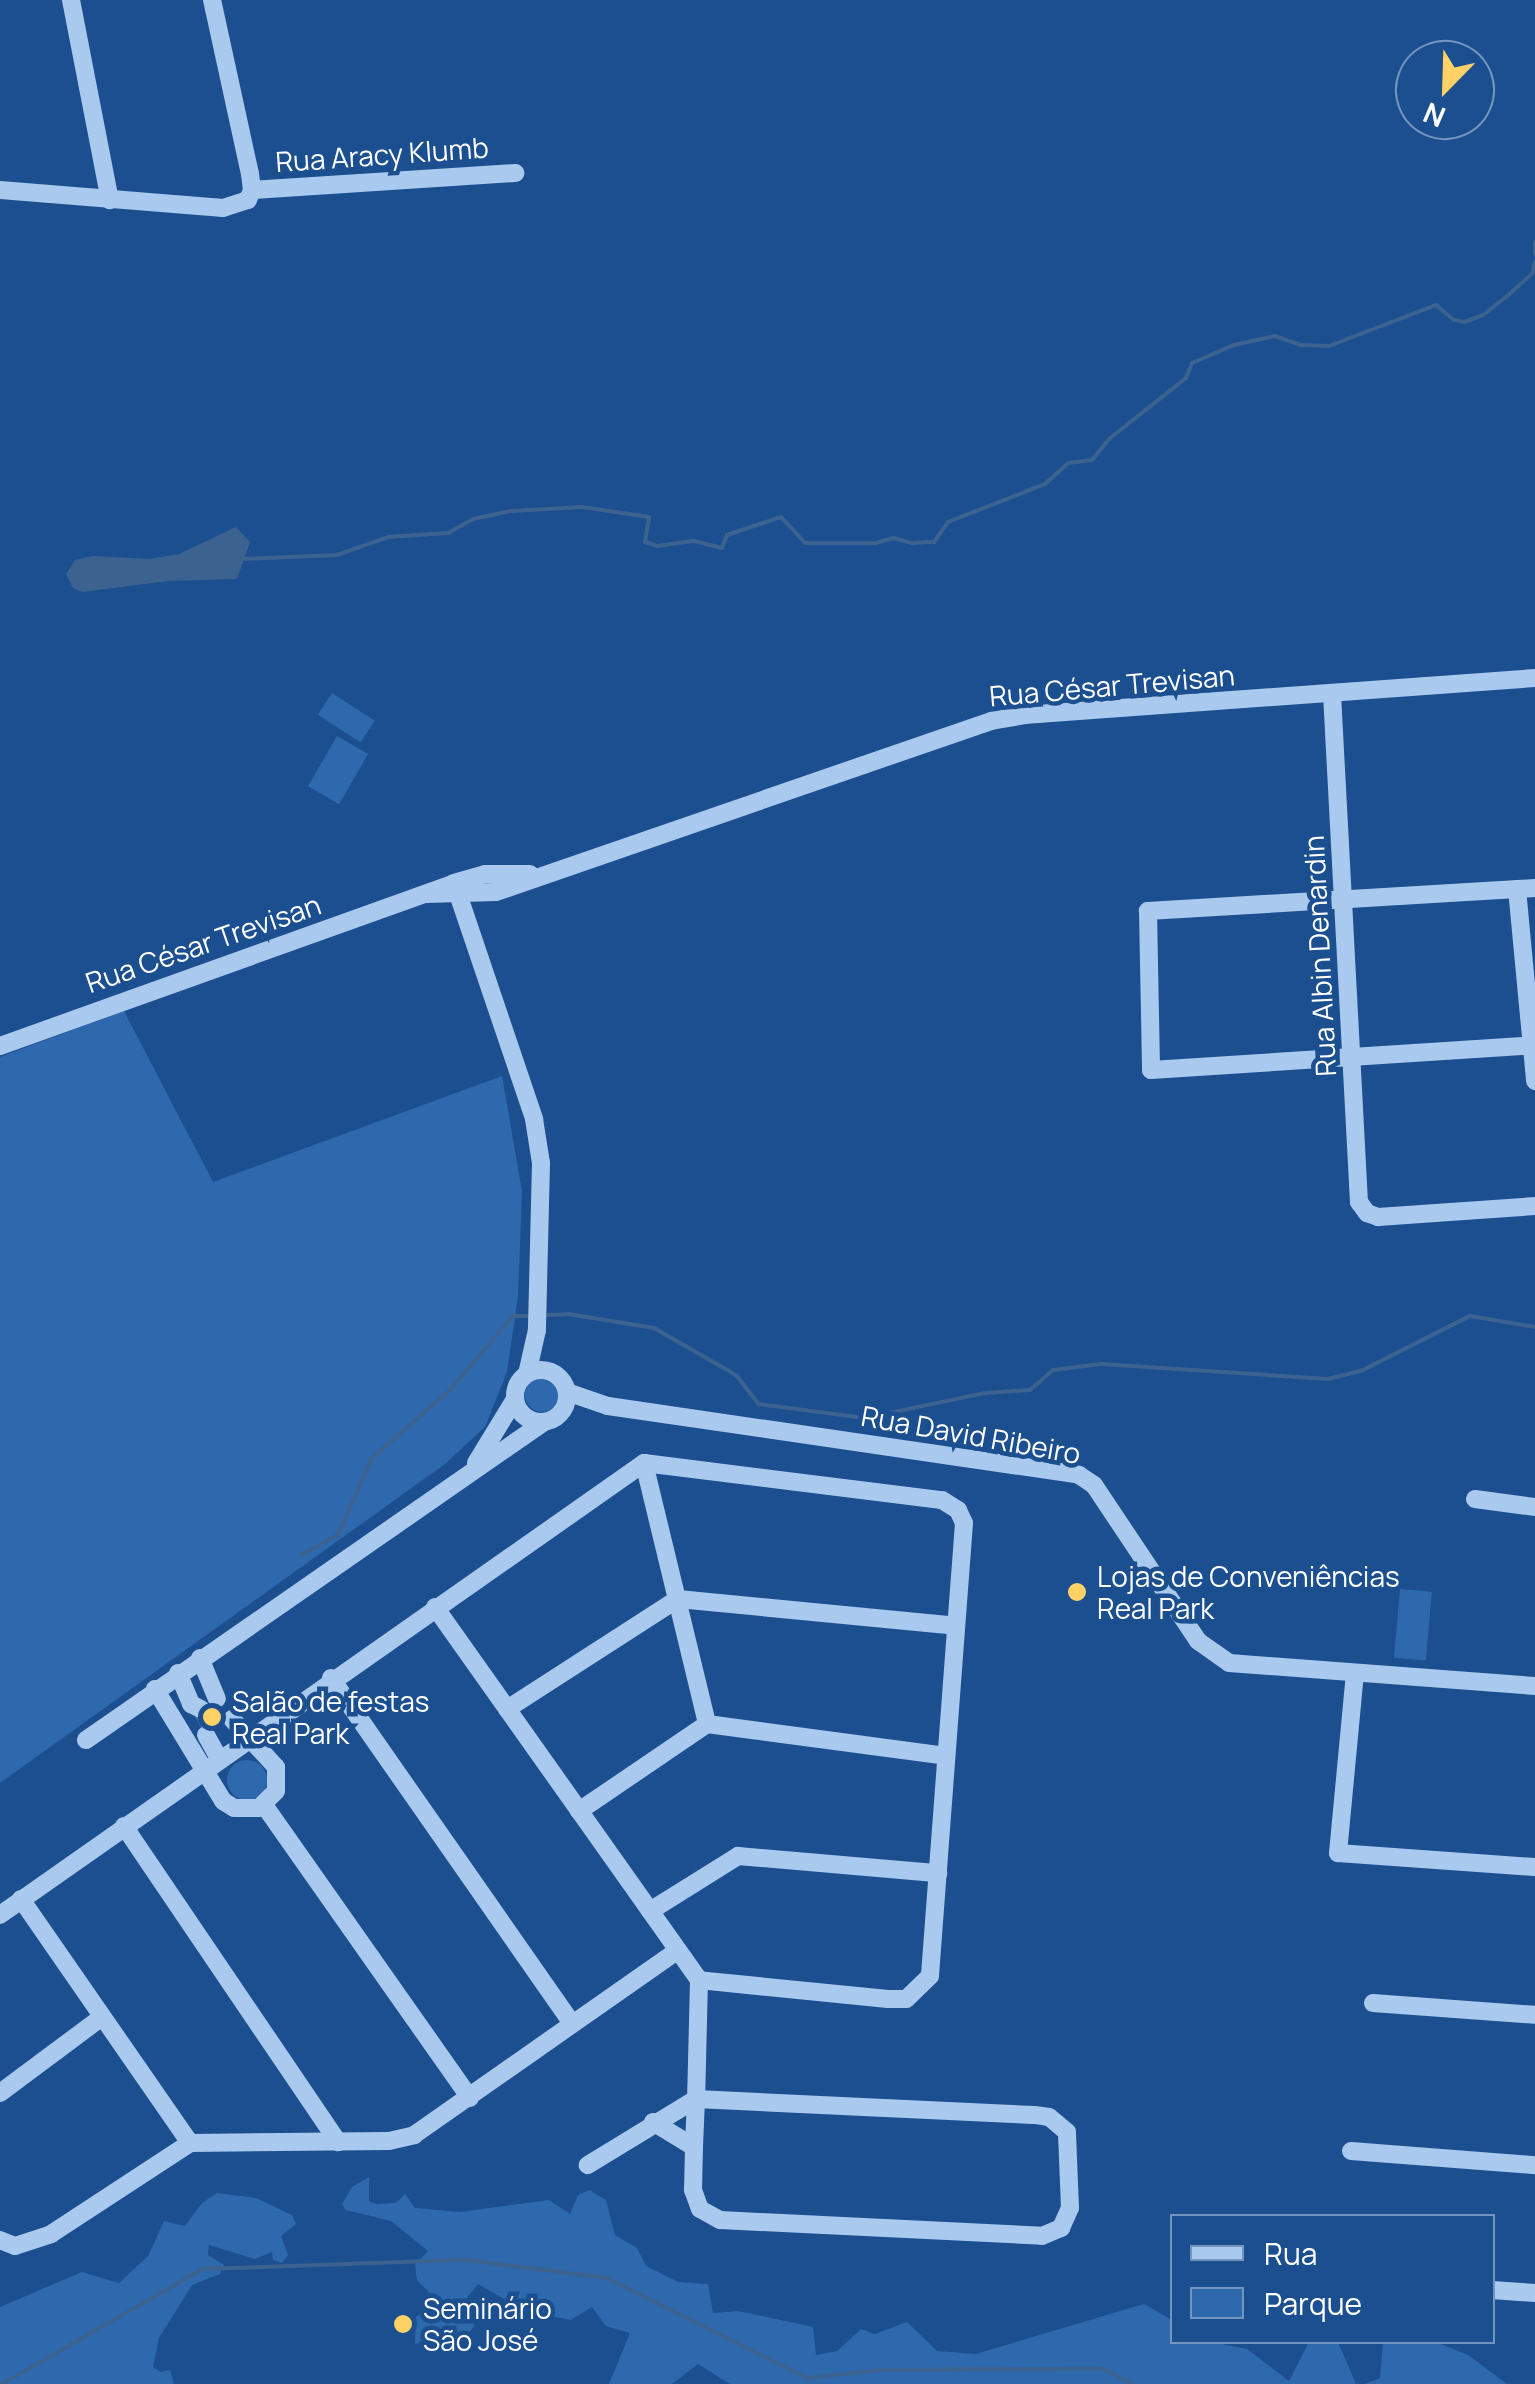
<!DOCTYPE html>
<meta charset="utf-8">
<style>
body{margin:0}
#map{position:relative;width:1535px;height:2384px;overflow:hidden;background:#1b4f8f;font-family:Manrope,sans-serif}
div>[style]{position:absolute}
.green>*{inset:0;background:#2e69ad;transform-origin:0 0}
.round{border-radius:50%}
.water>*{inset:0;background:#3c6290}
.stream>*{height:4px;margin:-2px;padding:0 2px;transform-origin:2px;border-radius:2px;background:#3c6290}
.minor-tunnel>*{height:18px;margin-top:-9px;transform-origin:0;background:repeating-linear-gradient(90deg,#3d69a0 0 18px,transparent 0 27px)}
.minor>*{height:18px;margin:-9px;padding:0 9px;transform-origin:9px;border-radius:9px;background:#a9c9ee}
.minor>.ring{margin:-9px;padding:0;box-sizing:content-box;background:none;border:18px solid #a9c9ee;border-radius:50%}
.dots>*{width:28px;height:28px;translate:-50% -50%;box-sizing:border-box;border:5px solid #1b4f8f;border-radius:50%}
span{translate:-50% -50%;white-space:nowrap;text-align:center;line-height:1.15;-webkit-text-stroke:9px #1b4f8f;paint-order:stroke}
.street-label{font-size:28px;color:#fff}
.poi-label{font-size:28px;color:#fff}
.left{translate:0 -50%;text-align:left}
.legend{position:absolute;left:1170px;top:2214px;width:325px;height:130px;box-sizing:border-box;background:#1b4f8f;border:2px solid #7695bc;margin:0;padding:12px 18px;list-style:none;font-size:30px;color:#fff}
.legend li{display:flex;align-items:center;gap:20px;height:50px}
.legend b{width:50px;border:2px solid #7695bc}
.north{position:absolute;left:1395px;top:40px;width:100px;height:100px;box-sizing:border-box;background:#1b4f8f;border:2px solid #7695bc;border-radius:50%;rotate:203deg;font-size:28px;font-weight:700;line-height:40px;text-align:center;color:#fff}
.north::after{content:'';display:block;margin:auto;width:35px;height:45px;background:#ffd166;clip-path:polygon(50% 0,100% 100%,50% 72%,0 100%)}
</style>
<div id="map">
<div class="green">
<i style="left:332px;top:693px;width:51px;height:26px;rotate:33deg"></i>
<i style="left:337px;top:736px;width:36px;height:58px;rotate:30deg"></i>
<i style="clip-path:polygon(124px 1011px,213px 1182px,502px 1076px,522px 1191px,518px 1296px,507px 1372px,485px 1427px,445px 1464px,0 1783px,0 1057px)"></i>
<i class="round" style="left:525px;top:1378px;width:34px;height:34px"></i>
<i style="left:1400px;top:1589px;width:32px;height:69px;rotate:5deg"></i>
<i class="round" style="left:227px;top:1760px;width:40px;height:40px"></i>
<i style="clip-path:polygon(369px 2177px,369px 2201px,376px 2204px,396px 2203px,405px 2194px,415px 2208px,460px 2212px,549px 2200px,570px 2214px,578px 2195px,589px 2190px,606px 2200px,615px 2235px,637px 2248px,646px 2266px,678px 2282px,708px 2284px,713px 2313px,738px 2311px,813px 2327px,816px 2355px,837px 2351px,861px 2329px,875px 2334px,907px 2322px,937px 2351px,976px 2354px,1144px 2304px,1172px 2320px,1172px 2342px,1212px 2342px,1247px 2349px,1289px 2381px,1309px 2342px,1338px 2342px,1356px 2384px,730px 2384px,698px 2364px,672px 2384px,609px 2384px,630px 2333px,606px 2326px,592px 2307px,571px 2320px,525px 2311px,478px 2284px,463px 2303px,475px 2325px,467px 2335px,415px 2344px,416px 2317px,437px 2300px,417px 2280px,415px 2265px,428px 2251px,391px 2221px,346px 2210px,342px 2204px,352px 2187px)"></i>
<i style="clip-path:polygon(217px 2193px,256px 2198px,292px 2215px,296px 2224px,281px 2236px,288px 2255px,282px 2263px,273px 2260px,272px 2252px,255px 2259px,209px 2245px,208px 2255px,224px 2265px,220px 2274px,192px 2285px,159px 2338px,153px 2367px,161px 2372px,170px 2370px,174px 2384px,0 2384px,0 2307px,82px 2272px,119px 2283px,148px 2256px,164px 2221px,185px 2226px,202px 2203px)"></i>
<i style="clip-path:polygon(1383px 2342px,1436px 2342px,1468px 2355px,1507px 2384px,1365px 2384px,1380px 2378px)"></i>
</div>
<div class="water">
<i style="clip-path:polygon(236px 527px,250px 542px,237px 579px,169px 581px,82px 592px,73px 588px,66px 574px,75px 560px,93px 556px,149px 559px,179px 554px)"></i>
</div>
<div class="stream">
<i style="left:1535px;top:242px;width:12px;rotate:90deg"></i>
<i style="left:243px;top:559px;width:94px;rotate:-2.4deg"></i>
<i style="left:337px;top:555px;width:54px;rotate:-19.4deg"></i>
<i style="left:388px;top:537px;width:60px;rotate:-3.8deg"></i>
<i style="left:448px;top:533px;width:29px;rotate:-29deg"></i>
<i style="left:473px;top:519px;width:40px;rotate:-12deg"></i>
<i style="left:512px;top:511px;width:70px;rotate:-3.3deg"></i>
<i style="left:582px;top:507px;width:68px;rotate:8.5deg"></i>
<i style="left:649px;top:517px;width:25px;rotate:99deg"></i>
<i style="left:645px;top:542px;width:13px;rotate:18deg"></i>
<i style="left:657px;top:546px;width:37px;rotate:-8deg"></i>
<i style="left:694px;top:541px;width:29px;rotate:14deg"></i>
<i style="left:722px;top:548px;width:14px;rotate:-69deg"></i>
<i style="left:727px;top:535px;width:57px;rotate:-18.4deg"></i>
<i style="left:781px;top:517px;width:35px;rotate:47deg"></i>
<i style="left:805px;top:543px;width:71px"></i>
<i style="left:876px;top:543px;width:18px;rotate:-16deg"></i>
<i style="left:893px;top:538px;width:20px;rotate:15deg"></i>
<i style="left:912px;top:543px;width:22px;rotate:-3deg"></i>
<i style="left:934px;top:542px;width:24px;rotate:-55deg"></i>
<i style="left:948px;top:522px;width:104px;rotate:-21.4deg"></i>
<i style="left:1045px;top:484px;width:31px;rotate:-42deg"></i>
<i style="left:1068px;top:463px;width:24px;rotate:-7deg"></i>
<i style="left:1092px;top:460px;width:27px;rotate:-51deg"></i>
<i style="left:1109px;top:439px;width:98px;rotate:-38.4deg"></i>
<i style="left:1186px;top:378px;width:16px;rotate:-68deg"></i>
<i style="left:1192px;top:363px;width:46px;rotate:-23.2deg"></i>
<i style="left:1234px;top:345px;width:42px;rotate:-12.4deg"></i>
<i style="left:1275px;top:336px;width:28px;rotate:19deg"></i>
<i style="left:1301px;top:345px;width:28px;rotate:2deg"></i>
<i style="left:1329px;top:346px;width:115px;rotate:-21deg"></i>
<i style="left:1436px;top:305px;width:23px;rotate:40deg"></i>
<i style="left:1454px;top:320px;width:10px;rotate:11deg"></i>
<i style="left:1464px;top:322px;width:20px;rotate:-20deg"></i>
<i style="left:1483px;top:315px;width:28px;rotate:-38deg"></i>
<i style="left:1505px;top:298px;width:36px;rotate:-42deg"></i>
<i style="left:1532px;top:274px;width:12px;rotate:-76deg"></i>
<i style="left:545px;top:1315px;width:23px;rotate:-2deg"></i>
<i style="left:568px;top:1314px;width:87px;rotate:9.2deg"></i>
<i style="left:654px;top:1328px;width:95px;rotate:29.8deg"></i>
<i style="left:736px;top:1375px;width:37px;rotate:52deg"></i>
<i style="left:759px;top:1404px;width:107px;rotate:7.5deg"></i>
<i style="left:865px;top:1418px;width:123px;rotate:-11.8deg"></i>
<i style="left:985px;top:1393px;width:45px;rotate:-3.8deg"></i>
<i style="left:1030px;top:1390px;width:30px;rotate:-41deg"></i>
<i style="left:1053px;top:1370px;width:48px;rotate:-7.1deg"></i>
<i style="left:1101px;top:1364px;width:227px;rotate:3.8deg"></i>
<i style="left:1328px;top:1379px;width:36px;rotate:-14deg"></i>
<i style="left:1363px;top:1370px;width:120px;rotate:-26.8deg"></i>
<i style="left:1470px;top:1316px;width:66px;rotate:9.6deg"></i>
<i style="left:301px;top:1555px;width:42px;rotate:-28.4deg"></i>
<i style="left:338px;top:1535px;width:84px;rotate:-66.2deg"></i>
<i style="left:372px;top:1458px;width:103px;rotate:-41.1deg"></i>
<i style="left:450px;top:1390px;width:97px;rotate:-49.6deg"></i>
<i style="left:513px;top:1316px;width:17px"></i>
<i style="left:2px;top:2384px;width:232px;rotate:-29.8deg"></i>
<i style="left:203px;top:2269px;width:263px;rotate:-2deg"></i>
<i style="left:466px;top:2260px;width:142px;rotate:7.3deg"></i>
<i style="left:607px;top:2278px;width:225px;rotate:26.5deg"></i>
<i style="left:808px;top:2378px;width:74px;rotate:-6.2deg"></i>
<i style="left:882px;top:2370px;width:221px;rotate:-0.3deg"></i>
<i style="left:1103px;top:2369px;width:34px;rotate:27deg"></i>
</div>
<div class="minor-tunnel">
<i style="left:201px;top:1709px;width:25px;rotate:61deg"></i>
</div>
<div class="minor">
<i style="left:71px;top:0;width:204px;rotate:79deg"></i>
<i style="left:0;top:190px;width:224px;rotate:4.6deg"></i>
<i style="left:223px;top:208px;width:26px;rotate:-18deg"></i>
<i style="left:248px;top:200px;width:11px;rotate:-68deg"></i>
<i style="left:252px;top:190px;width:16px;rotate:-97deg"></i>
<i style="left:250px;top:174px;width:178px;rotate:-102.3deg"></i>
<i style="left:252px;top:190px;width:264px;rotate:-3.7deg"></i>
<i style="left:1332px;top:694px;width:509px;rotate:86.96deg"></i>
<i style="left:1359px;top:1202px;width:14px;rotate:54deg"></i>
<i style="left:1367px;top:1213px;width:12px;rotate:20deg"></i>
<i style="left:1378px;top:1217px;width:157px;rotate:-4deg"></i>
<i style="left:456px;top:888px;width:244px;rotate:71.3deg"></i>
<i style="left:534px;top:1119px;width:45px;rotate:81deg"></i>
<i style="left:541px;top:1163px;width:167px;rotate:91.4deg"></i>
<i style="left:537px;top:1330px;width:45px;rotate:102.8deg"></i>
<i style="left:1535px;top:888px;width:388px;rotate:176.6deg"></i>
<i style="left:1148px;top:911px;width:159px;rotate:88.9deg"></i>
<i style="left:1151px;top:1070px;width:385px;rotate:-3.7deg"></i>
<i style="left:1517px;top:889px;width:193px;rotate:84.6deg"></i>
<i style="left:426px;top:894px;width:70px;rotate:-1.6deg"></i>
<i style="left:496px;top:892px;width:524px;rotate:-19.06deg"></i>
<i style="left:991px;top:721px;width:34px;rotate:-10deg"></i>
<i style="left:1024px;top:715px;width:512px;rotate:-4.14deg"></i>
<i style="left:0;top:1046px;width:482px;rotate:-19.7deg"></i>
<i style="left:454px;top:883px;width:32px;rotate:-16deg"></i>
<i style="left:485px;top:874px;width:45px"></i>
<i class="ring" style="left:515px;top:1370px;width:34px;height:34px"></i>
<i style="left:567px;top:1392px;width:43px;rotate:18.9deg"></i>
<i style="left:608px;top:1406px;width:476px;rotate:8.3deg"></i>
<i style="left:1079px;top:1475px;width:18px;rotate:34deg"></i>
<i style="left:1094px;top:1485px;width:187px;rotate:56.3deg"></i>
<i style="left:1198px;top:1641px;width:38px;rotate:35deg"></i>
<i style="left:1229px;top:1663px;width:307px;rotate:4.3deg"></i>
<i style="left:476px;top:1463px;width:75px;rotate:-58.6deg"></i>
<i style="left:644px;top:1463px;width:268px;rotate:76.4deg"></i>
<i style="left:1475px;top:1499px;width:61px;rotate:7.6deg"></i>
<i style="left:435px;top:1607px;width:457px;rotate:54.7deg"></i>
<i style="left:699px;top:1980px;width:119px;rotate:91.4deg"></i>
<i style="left:696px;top:2099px;width:48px;rotate:92.4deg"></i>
<i style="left:694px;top:2147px;width:43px;rotate:91.3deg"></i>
<i style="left:693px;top:2190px;width:20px;rotate:70deg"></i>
<i style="left:700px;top:2209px;width:23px;rotate:29deg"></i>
<i style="left:720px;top:2220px;width:322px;rotate:2.8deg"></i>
<i style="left:1042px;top:2236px;width:21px;rotate:-23deg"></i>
<i style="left:1061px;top:2228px;width:22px;rotate:-66deg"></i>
<i style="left:1070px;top:2208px;width:76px;rotate:-92.3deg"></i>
<i style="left:1067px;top:2132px;width:23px;rotate:-140deg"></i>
<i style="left:1049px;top:2117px;width:15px;rotate:-172deg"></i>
<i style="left:1034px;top:2115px;width:338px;rotate:-177.3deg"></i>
<i style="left:696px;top:2099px;width:127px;rotate:148.6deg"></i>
<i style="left:200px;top:1658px;width:44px;rotate:67.5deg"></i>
<i style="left:178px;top:1673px;width:34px;rotate:67deg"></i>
<i style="left:191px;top:1704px;width:11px;rotate:27deg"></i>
<i style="left:1355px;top:1673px;width:181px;rotate:95.4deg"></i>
<i style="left:1338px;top:1853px;width:197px;rotate:4.1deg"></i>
<i style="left:331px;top:1678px;width:419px;rotate:55.1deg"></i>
<i style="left:155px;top:1689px;width:131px;rotate:58.7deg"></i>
<i style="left:223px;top:1801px;width:13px;rotate:32deg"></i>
<i style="left:234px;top:1808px;width:25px"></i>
<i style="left:259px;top:1808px;width:24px;rotate:-45deg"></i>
<i style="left:276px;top:1791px;width:24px;rotate:-90deg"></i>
<i style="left:276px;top:1767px;width:65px;rotate:-132.5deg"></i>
<i style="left:507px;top:1709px;width:203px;rotate:-32.8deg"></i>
<i style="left:678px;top:1599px;width:279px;rotate:5.5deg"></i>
<i style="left:206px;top:1735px;width:26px;rotate:61deg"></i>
<i style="left:86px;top:1740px;width:558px;rotate:-34.77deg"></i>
<i style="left:264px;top:1805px;width:358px;rotate:54.9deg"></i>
<i style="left:579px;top:1811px;width:155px;rotate:-34.2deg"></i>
<i style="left:707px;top:1724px;width:241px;rotate:7.6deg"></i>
<i style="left:124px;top:1826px;width:382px;rotate:55.9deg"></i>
<i style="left:21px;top:1899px;width:297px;rotate:55.3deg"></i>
<i style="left:650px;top:1911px;width:104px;rotate:-32deg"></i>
<i style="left:738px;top:1856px;width:201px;rotate:4.9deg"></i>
<i style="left:0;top:1915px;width:787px;rotate:-35.06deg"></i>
<i style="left:644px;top:1463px;width:300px;rotate:7.1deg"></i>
<i style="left:942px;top:1500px;width:19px;rotate:32deg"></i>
<i style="left:958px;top:1510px;width:14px;rotate:65deg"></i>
<i style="left:964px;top:1523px;width:454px;rotate:94.3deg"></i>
<i style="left:930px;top:1976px;width:33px;rotate:136deg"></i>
<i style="left:906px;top:1999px;width:18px;rotate:180deg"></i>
<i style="left:888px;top:1999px;width:190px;rotate:-174.3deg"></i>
<i style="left:1373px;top:2003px;width:162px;rotate:4.2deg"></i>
<i style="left:0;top:2093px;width:127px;rotate:-36.7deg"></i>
<i style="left:653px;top:2122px;width:48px;rotate:31.4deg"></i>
<i style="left:1351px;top:2151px;width:185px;rotate:4.4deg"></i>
<i style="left:0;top:2240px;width:16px;rotate:22deg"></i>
<i style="left:15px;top:2246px;width:38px;rotate:-18deg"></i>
<i style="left:51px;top:2234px;width:166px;rotate:-33.2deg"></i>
<i style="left:190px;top:2143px;width:199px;rotate:-0.6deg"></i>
<i style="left:389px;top:2141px;width:26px;rotate:-13deg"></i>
<i style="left:414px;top:2135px;width:322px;rotate:-35deg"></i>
<i style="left:1492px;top:2290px;width:43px;rotate:4deg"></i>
</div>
<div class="dots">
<i style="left:1077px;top:1592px;background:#ffd166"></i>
<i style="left:212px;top:1717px;background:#ffd166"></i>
<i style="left:403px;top:2324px;background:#ffd166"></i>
</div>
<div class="street-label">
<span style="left:382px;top:154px;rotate:-4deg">Rua Aracy Klumb</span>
<span style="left:1112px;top:685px;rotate:-5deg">Rua César Trevisan</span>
<span style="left:203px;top:943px;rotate:-19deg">Rua César Trevisan</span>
<span style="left:1319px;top:956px;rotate:-93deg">Rua Albin Denardin</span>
<span style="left:971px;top:1434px;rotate:10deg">Rua David Ribeiro</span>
</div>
<div class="poi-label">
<span class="left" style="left:1097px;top:1592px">Lojas de Conveniências<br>Real Park</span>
<span class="left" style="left:232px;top:1717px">Salão de festas<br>Real Park</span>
<span class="left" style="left:423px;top:2324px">Seminário<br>São José</span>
</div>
<ul class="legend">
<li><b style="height:12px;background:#a9c9ee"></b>Rua</li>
<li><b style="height:28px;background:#2e69ad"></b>Parque</li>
</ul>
<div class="north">N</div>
</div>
